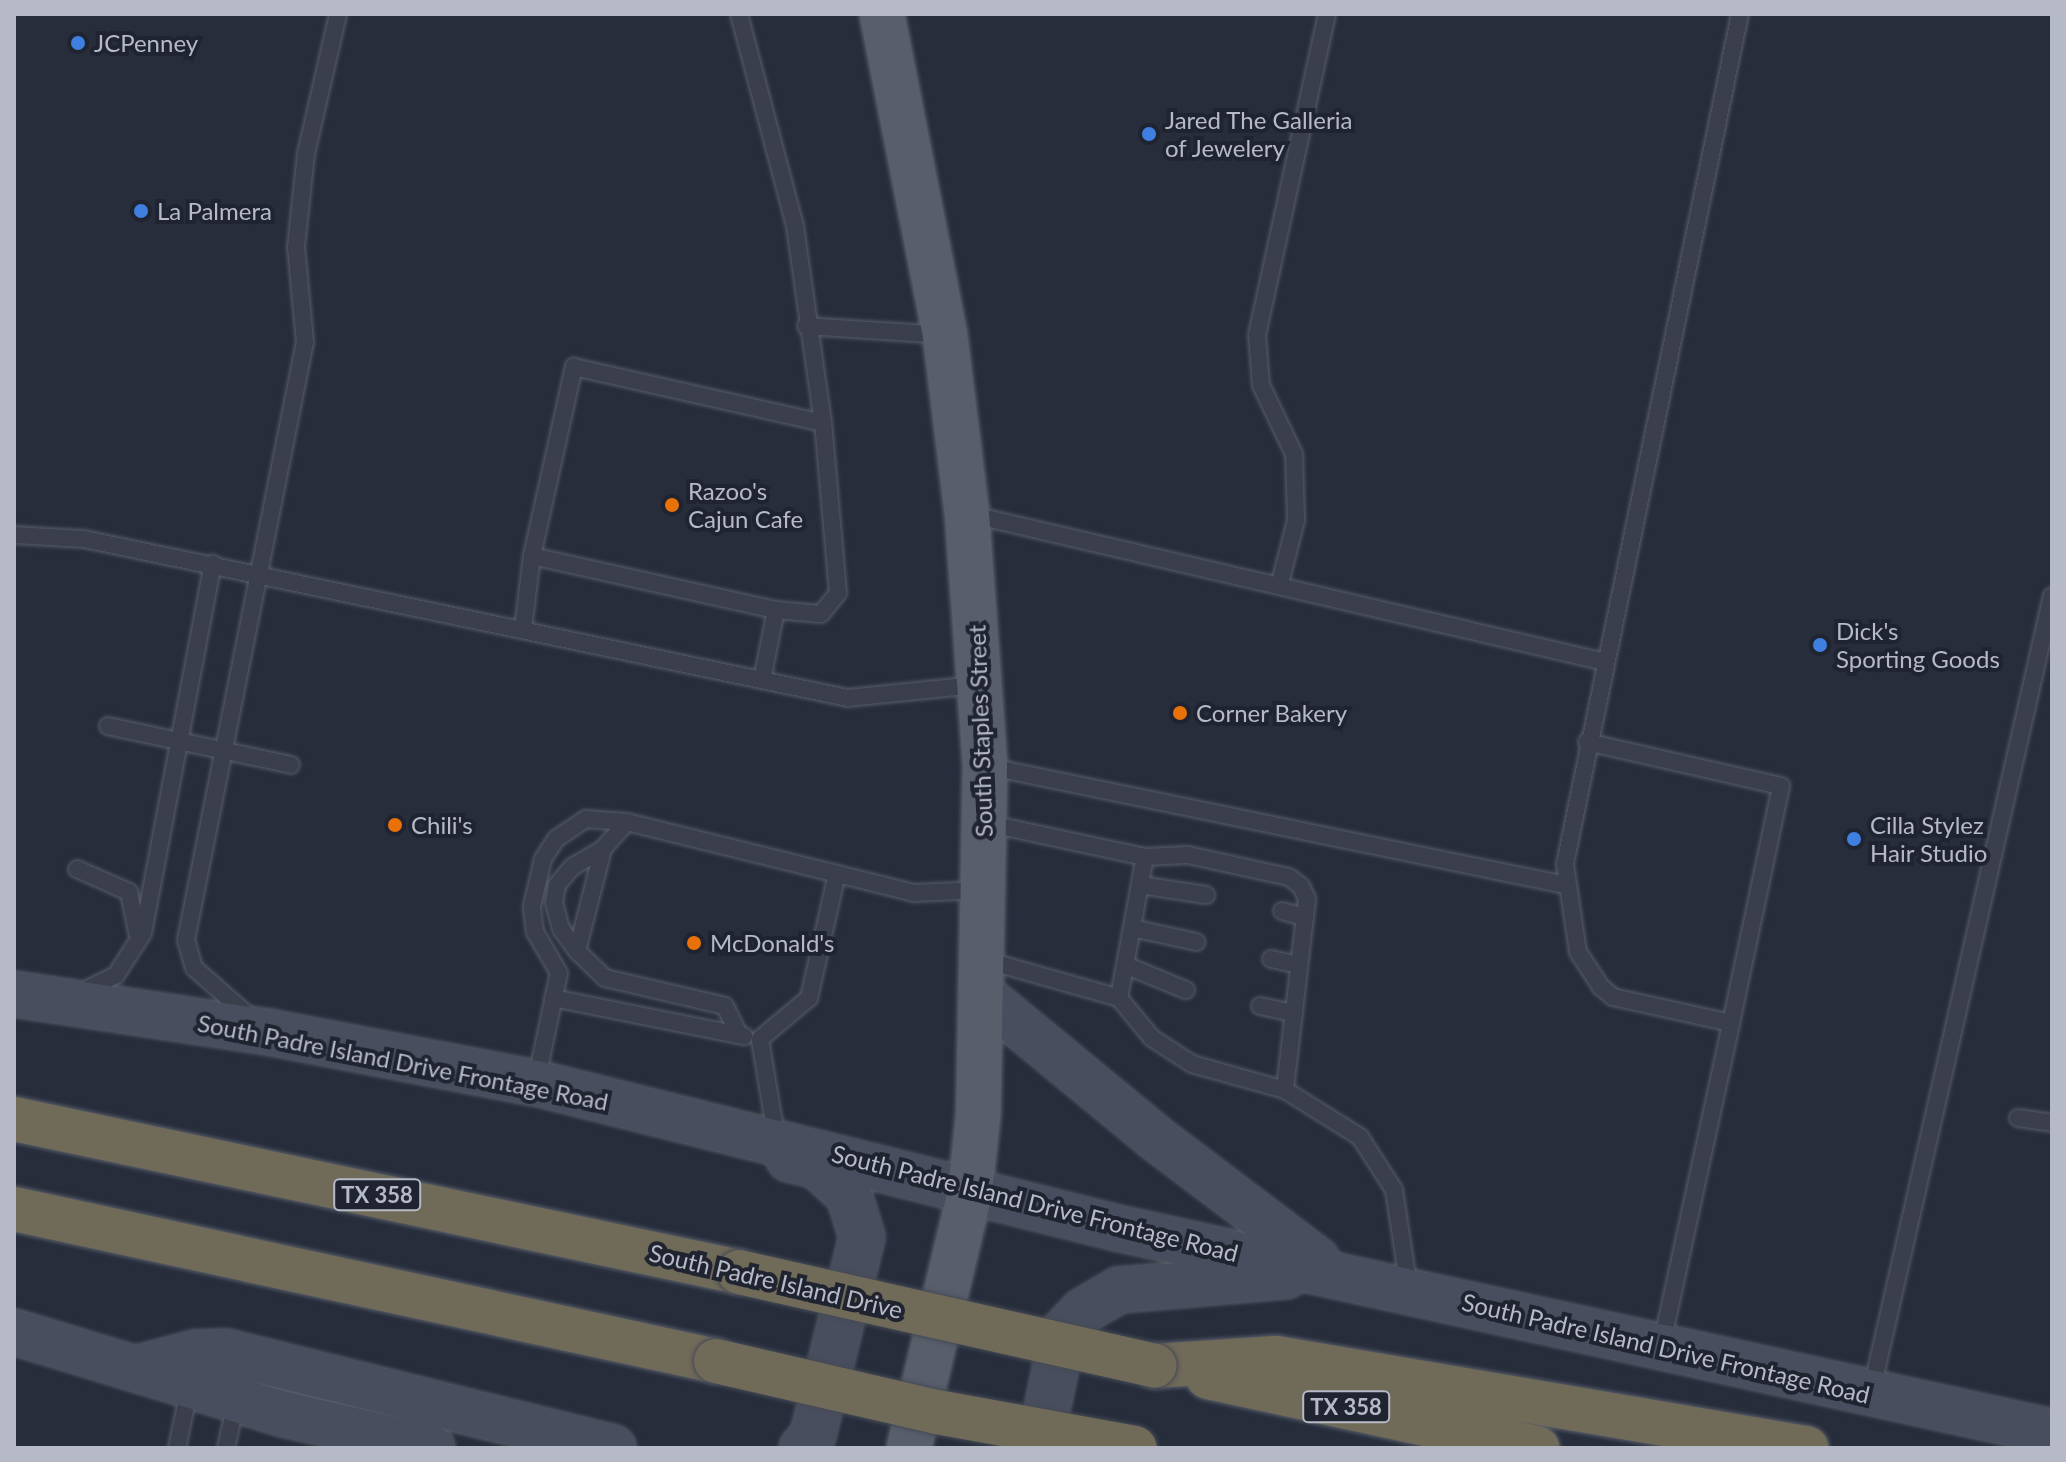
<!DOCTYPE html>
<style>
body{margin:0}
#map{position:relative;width:2066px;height:1462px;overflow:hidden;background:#272d3b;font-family:Lato,sans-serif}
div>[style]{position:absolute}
.roads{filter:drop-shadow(0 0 2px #585d69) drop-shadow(0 0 2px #585d69)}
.lane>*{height:16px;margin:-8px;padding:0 8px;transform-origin:8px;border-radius:8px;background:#3a3f4b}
.secondary>*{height:44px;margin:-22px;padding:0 22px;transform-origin:22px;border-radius:22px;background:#494e5e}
.primary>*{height:44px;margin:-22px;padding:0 22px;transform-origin:22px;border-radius:22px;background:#595e6b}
.highway>*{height:44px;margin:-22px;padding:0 22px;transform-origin:22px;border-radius:22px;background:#706a58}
.bridges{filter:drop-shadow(0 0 2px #454a56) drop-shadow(0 0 2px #454a56)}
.highway-bridge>*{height:44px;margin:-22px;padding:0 22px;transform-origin:22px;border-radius:22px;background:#706a58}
.dots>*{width:22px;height:22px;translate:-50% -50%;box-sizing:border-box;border:4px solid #1f2430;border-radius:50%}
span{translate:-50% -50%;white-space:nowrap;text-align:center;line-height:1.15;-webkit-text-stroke:8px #1f2430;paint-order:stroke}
.shield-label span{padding:2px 6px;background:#1f2430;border:2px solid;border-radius:6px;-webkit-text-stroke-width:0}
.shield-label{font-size:22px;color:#b6bac7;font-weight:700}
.poi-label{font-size:24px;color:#b6bac7}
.left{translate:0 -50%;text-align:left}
.street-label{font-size:24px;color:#b6bac7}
.frame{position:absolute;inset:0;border:16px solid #b6bac7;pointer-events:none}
</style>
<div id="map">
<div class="roads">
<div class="lane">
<i style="left:806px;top:326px;width:138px;rotate:3.7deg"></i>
<i style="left:969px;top:514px;width:653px;rotate:13.1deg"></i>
<i style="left:14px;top:535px;width:70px;rotate:3.3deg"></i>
<i style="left:84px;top:539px;width:780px;rotate:11.76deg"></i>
<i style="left:848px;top:698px;width:130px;rotate:-5.8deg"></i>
<i style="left:532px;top:556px;width:194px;rotate:-77.5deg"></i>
<i style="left:574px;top:367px;width:255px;rotate:12.7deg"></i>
<i style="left:1280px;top:583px;width:65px;rotate:-75.7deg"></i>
<i style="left:1296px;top:520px;width:66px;rotate:-91.7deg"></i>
<i style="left:1294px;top:454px;width:76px;rotate:-115.6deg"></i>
<i style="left:1261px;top:385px;width:50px;rotate:-94.6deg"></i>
<i style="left:1257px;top:335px;width:329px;rotate:-77.7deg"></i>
<i style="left:523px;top:629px;width:74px;rotate:-83deg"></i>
<i style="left:532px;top:556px;width:250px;rotate:12.5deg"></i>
<i style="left:776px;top:610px;width:45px;rotate:5.1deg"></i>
<i style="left:821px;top:614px;width:27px;rotate:-51deg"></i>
<i style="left:838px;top:593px;width:171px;rotate:-95deg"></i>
<i style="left:823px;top:423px;width:199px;rotate:-98.1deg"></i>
<i style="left:795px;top:226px;width:219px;rotate:-104.8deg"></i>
<i style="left:762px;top:680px;width:71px;rotate:-78.7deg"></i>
<i style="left:108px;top:726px;width:187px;rotate:12deg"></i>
<i style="left:1587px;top:742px;width:199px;rotate:12.8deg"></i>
<i style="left:1781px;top:786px;width:242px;rotate:101.9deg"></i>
<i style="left:986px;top:766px;width:591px;rotate:11.61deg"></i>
<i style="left:627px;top:822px;width:36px;rotate:132deg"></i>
<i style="left:603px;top:849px;width:105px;rotate:104.3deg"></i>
<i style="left:577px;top:951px;width:39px;rotate:44deg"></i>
<i style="left:605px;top:978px;width:123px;rotate:13.1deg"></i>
<i style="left:725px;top:1006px;width:32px;rotate:64deg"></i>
<i style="left:986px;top:823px;width:163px;rotate:12.1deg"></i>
<i style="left:1145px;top:857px;width:43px;rotate:-2.7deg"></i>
<i style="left:1188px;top:855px;width:103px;rotate:12.3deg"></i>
<i style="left:1289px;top:877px;width:15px;rotate:37deg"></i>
<i style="left:1301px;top:886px;width:14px;rotate:65deg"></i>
<i style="left:1307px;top:899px;width:192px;rotate:96.6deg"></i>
<i style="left:1285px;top:1090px;width:89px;rotate:32.1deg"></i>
<i style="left:1360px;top:1137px;width:63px;rotate:57.3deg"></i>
<i style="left:1394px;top:1190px;width:99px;rotate:81.3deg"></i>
<i style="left:77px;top:869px;width:57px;rotate:23.9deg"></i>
<i style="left:129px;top:892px;width:41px;rotate:78.7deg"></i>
<i style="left:1140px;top:885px;width:67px;rotate:8.6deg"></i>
<i style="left:1282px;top:911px;width:24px;rotate:15deg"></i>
<i style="left:1132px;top:928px;width:66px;rotate:12.2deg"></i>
<i style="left:577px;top:951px;width:27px;rotate:-126deg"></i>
<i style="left:561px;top:929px;width:27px;rotate:-105deg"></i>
<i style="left:554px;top:903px;width:18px;rotate:-81deg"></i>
<i style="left:557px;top:885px;width:23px;rotate:-50deg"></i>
<i style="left:572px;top:867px;width:36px;rotate:-30deg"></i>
<i style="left:1271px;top:959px;width:29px;rotate:12deg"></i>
<i style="left:985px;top:960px;width:139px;rotate:15.8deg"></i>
<i style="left:1119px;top:998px;width:143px;rotate:-79.6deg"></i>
<i style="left:1125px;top:965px;width:66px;rotate:22.3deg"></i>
<i style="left:79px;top:993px;width:41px;rotate:-25.9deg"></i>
<i style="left:116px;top:975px;width:50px;rotate:-57.3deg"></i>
<i style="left:143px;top:933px;width:376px;rotate:-79.3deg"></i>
<i style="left:553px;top:998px;width:195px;rotate:11.3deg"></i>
<i style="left:1119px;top:998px;width:52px;rotate:50.5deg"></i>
<i style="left:1152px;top:1038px;width:48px;rotate:33deg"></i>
<i style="left:1192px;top:1064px;width:97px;rotate:15.6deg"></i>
<i style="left:1260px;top:1006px;width:35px;rotate:12deg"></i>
<i style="left:251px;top:1018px;width:76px;rotate:-138.7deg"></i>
<i style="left:194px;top:968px;width:29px;rotate:-106deg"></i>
<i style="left:186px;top:940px;width:610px;rotate:-78.75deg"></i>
<i style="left:305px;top:342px;width:95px;rotate:-95.4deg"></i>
<i style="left:296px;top:247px;width:94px;rotate:-83.9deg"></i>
<i style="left:306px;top:154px;width:144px;rotate:-77.1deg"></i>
<i style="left:536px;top:1082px;width:111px;rotate:-78.1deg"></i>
<i style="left:559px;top:973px;width:48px;rotate:-120.3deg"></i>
<i style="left:535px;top:932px;width:26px;rotate:-97deg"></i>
<i style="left:532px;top:906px;width:48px;rotate:-76.8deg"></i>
<i style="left:543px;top:859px;width:24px;rotate:-57deg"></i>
<i style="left:556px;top:839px;width:36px;rotate:-34deg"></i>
<i style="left:586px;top:819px;width:41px;rotate:4.2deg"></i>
<i style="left:627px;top:822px;width:296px;rotate:13.9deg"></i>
<i style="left:914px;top:893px;width:67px;rotate:-2.6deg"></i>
<i style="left:2018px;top:1118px;width:34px;rotate:8deg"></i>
<i style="left:777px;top:1141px;width:103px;rotate:-99.5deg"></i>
<i style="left:760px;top:1039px;width:64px;rotate:-39.9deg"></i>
<i style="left:809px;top:998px;width:127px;rotate:-77.3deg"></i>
<i style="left:1662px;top:1343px;width:327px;rotate:-77.8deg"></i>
<i style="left:1731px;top:1023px;width:121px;rotate:-167.6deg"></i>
<i style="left:1613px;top:997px;width:16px;rotate:-140deg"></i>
<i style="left:1601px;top:987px;width:42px;rotate:-123.3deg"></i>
<i style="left:1578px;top:952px;width:89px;rotate:-98.4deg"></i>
<i style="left:1565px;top:864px;width:868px;rotate:-78.37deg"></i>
<i style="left:1871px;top:1393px;width:817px;rotate:-77.21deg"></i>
<i style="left:177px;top:1448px;width:63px;rotate:-78.2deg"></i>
<i style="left:226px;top:1448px;width:46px;rotate:-77.5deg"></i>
</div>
<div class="secondary">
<i style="left:14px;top:994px;width:257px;rotate:8.5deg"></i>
<i style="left:268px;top:1032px;width:273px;rotate:10.8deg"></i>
<i style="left:536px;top:1083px;width:599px;rotate:14.01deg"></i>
<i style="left:1117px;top:1228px;width:957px;rotate:12.31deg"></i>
<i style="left:981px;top:994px;width:223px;rotate:39.5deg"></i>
<i style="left:1153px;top:1136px;width:206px;rotate:37.1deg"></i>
<i style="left:789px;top:1159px;width:28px;rotate:13deg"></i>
<i style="left:816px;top:1165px;width:45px;rotate:42.3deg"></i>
<i style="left:849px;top:1195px;width:44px;rotate:72.8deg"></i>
<i style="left:862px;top:1237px;width:204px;rotate:103.9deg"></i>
<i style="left:813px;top:1435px;width:17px;rotate:130deg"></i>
<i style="left:14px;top:1332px;width:282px;rotate:16.9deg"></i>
<i style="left:284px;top:1414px;width:152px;rotate:12.9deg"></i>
<i style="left:135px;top:1369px;width:62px;rotate:-14.9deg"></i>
<i style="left:195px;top:1353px;width:31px;rotate:-2deg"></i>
<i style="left:226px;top:1352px;width:399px;rotate:13.9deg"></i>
<i style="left:1039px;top:1448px;width:118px;rotate:-78.3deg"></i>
<i style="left:1063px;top:1332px;width:29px;rotate:-46deg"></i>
<i style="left:1083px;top:1311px;width:42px;rotate:-30.3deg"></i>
<i style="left:1119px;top:1290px;width:168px;rotate:-4.8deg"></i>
</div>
<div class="primary">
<i style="left:882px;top:14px;width:327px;rotate:78.9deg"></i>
<i style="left:945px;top:335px;width:180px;rotate:83deg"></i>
<i style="left:967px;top:514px;width:253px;rotate:85.9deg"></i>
<i style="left:985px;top:766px;width:351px;rotate:91.1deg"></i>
<i style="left:978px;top:1117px;width:75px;rotate:96.1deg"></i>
<i style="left:970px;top:1192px;width:263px;rotate:103.4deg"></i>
</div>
<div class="highway">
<i style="left:14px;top:1119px;width:741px;rotate:11.92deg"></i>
<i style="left:14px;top:1209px;width:718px;rotate:12.22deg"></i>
<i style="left:1155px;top:1366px;width:121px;rotate:-3.8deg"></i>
<i style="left:1276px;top:1358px;width:538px;rotate:9.64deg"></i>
<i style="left:1208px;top:1377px;width:337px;rotate:12.2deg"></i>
</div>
</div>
<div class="bridges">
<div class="highway-bridge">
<i style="left:739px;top:1272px;width:426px;rotate:12.7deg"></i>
<i style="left:716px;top:1361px;width:227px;rotate:13deg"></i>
<i style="left:937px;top:1412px;width:201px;rotate:10.3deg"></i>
</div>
</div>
<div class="dots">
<i style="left:78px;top:43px;background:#3f7fe0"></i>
<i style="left:1149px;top:134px;background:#3f7fe0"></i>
<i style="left:141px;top:211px;background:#3f7fe0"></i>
<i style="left:672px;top:505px;background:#e8710a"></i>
<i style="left:1820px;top:645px;background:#3f7fe0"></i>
<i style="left:1180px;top:713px;background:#e8710a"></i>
<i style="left:395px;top:825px;background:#e8710a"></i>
<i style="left:1854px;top:839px;background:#3f7fe0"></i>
<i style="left:694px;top:943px;background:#e8710a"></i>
</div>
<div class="shield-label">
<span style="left:377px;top:1195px">TX 358</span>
<span style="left:1346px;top:1407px">TX 358</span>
</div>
<div class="poi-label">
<span class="left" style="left:94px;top:43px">JCPenney</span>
<span class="left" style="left:1165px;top:134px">Jared The Galleria<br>of Jewelery</span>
<span class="left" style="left:157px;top:211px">La Palmera</span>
<span class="left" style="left:688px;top:505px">Razoo's<br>Cajun Cafe</span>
<span class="left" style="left:1836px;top:645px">Dick's<br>Sporting Goods</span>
<span class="left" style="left:1196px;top:713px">Corner Bakery</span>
<span class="left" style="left:411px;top:825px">Chili's</span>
<span class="left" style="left:1870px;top:839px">Cilla Stylez<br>Hair Studio</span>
<span class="left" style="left:710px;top:943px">McDonald's</span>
</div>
<div class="street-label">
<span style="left:980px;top:731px;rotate:-92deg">South Staples Street</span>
<span style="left:403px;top:1062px;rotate:11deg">South Padre Island Drive Frontage Road</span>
<span style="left:1035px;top:1203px;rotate:14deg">South Padre Island Drive Frontage Road</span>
<span style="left:776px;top:1281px;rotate:13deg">South Padre Island Drive</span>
<span style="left:1666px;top:1348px;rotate:13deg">South Padre Island Drive Frontage Road</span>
</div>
<div class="frame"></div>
</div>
